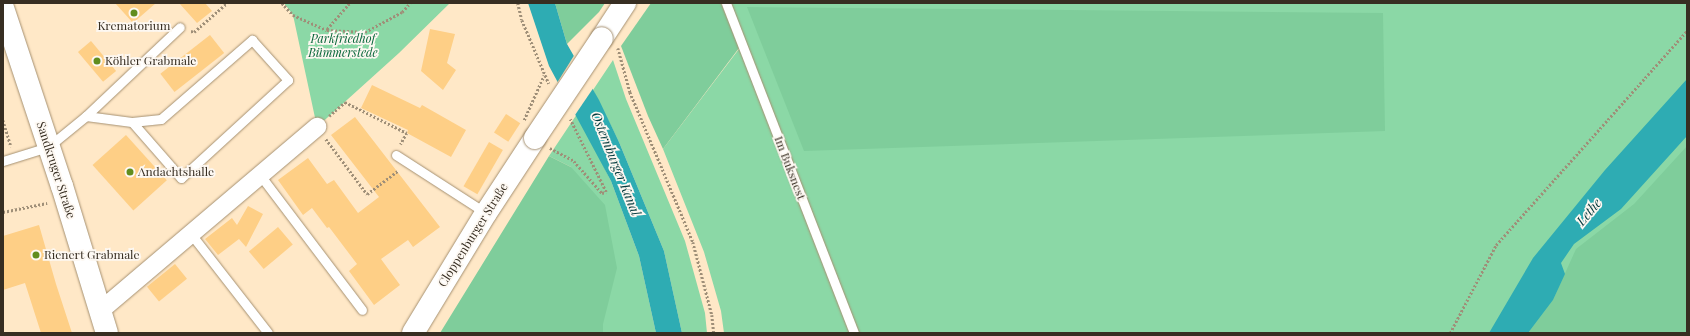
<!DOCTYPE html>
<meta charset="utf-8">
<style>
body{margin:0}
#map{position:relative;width:1690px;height:336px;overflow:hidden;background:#ffe8c7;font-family:"Playfair Display",serif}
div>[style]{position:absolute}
.green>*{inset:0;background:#8bd8a6}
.forest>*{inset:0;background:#7fcd9b}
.water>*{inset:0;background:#2eacb3}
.pier>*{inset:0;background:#ffe8c7}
.building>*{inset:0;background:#fecf86;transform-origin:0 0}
.path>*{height:2.5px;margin-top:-1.25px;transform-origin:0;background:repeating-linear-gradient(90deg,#9f8f78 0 2px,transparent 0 4px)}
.roads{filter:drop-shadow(0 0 1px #a69172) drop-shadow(0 0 1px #a69172)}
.service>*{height:9px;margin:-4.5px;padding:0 4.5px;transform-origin:4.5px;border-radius:4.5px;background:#fff}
.minor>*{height:18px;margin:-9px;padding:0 9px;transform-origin:9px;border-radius:9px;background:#fff}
.tertiary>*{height:22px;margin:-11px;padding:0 11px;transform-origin:11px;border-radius:11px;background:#fff}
.secondary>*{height:22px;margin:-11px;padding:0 11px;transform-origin:11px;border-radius:11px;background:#fff}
.bridges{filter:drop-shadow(0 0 1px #a69172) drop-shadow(0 0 1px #a69172)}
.secondary-bridge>*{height:22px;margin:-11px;padding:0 11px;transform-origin:11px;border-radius:11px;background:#fff}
.dots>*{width:11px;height:11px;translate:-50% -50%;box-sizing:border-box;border:2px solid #fdf8f2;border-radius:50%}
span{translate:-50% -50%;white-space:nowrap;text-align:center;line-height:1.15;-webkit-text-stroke:3.5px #fdf8f2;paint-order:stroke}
.poi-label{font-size:12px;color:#372e22}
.left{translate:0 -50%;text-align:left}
.park-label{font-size:12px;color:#09673a;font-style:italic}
.street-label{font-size:12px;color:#372e22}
.water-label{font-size:13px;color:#00393c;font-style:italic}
.frame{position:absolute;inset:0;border:4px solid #372e22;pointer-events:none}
</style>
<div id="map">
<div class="green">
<i style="clip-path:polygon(284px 3px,450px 3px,399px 53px,317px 127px,293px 15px)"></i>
<i style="clip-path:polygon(721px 3px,1687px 3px,1687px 333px,724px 333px,721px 311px,704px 252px,663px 149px,739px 49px)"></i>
<i style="clip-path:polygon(613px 60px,626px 99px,685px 241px,705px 313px,707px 333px,682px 333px,664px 251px,619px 142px,593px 90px)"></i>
<i style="clip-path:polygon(577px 114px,611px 181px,639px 256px,656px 333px,603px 333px,571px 167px,549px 156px)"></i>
</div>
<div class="forest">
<i style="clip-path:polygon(555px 3px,605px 3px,599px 12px,567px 44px)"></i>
<i style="clip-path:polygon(651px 3px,721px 3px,739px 48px,663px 149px,648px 116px,621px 46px)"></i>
<i style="clip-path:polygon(747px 7px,1383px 13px,1385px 131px,804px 151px)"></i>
<i style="clip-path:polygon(1687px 146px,1687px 333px,1528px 333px,1553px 300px,1576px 249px,1634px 204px)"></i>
<i style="clip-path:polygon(549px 156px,571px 167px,605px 205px,617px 268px,603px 324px,603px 333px,440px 333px)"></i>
</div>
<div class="water">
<i style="clip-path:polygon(528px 3px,555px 3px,567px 44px,599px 100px,619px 142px,664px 251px,682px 333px,656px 333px,639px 256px,611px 181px,549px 66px)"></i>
<i style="clip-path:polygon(1687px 79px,1687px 136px,1621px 209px,1574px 244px,1561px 263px,1565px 274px,1553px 300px,1528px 333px,1489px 333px,1533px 258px,1605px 170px)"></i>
</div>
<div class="pier">
<i style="clip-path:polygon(575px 54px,594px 87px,575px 115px,557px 83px)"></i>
</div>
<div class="building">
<i style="clip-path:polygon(115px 3px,156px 3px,133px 23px)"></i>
<i style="clip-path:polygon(179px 3px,205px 3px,212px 11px,197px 23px)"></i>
<i style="clip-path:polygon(430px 29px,455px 34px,447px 63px,456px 70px,443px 90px,421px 71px)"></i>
<i style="left:210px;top:35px;width:23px;height:63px;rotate:52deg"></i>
<i style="left:91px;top:41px;width:39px;height:17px;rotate:50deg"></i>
<i style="clip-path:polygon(372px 85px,420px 108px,422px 105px,466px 130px,451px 157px,407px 133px,408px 130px,361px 108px)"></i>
<i style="left:506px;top:114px;width:17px;height:22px;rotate:33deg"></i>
<i style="clip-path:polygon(355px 117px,440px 227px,413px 247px,408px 240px,381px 259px,400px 285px,374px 305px,349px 271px,357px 264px,329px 227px,327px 228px,312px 208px,303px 215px,278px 180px,308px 158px,327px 184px,334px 180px,358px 213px,379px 197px,331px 135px)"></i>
<i style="left:126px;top:135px;width:61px;height:45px;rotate:48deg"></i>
<i style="left:489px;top:142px;width:16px;height:51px;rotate:30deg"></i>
<i style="clip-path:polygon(248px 206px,263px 214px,246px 247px,239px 239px,218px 255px,205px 239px,232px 218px,237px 225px)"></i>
<i style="clip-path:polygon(39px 225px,56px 284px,72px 333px,41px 333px,25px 283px,3px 290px,3px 236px)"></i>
<i style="left:278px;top:227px;width:23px;height:38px;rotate:50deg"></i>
<i style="left:175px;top:264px;width:19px;height:36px;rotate:51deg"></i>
</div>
<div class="path">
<i style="left:282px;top:3px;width:16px;rotate:47deg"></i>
<i style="left:293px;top:15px;width:37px;rotate:24deg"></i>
<i style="left:327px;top:30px;width:38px;rotate:3deg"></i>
<i style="left:365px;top:32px;width:42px;rotate:-28.4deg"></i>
<i style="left:402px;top:12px;width:12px;rotate:-48deg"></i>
<i style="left:518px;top:3px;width:17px;rotate:77deg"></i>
<i style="left:522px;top:20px;width:69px;rotate:67.1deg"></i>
<i style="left:327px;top:29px;width:35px;rotate:-49deg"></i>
<i style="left:191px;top:31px;width:3px;rotate:18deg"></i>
<i style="left:194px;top:32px;width:44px;rotate:-41.3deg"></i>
<i style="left:618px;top:48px;width:46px;rotate:74.7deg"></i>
<i style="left:630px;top:92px;width:163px;rotate:67.2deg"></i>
<i style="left:693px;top:242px;width:75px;rotate:75.4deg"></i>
<i style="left:712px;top:315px;width:18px;rotate:84deg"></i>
<i style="left:329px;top:116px;width:21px;rotate:-41deg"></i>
<i style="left:345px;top:102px;width:69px;rotate:26.6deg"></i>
<i style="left:407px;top:133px;width:13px;rotate:119deg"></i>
<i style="left:3px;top:120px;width:28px;rotate:73deg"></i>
<i style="left:524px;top:120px;width:49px;rotate:-66deg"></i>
<i style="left:326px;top:139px;width:69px;rotate:53.3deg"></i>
<i style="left:367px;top:194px;width:38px;rotate:-37deg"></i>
<i style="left:550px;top:148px;width:27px;rotate:28deg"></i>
<i style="left:574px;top:161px;width:43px;rotate:48.8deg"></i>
<i style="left:602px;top:193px;width:4px;rotate:-14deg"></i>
<i style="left:606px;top:192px;width:81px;rotate:-116.3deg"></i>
<i style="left:3px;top:212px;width:45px;rotate:-11.6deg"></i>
<i style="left:1450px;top:333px;width:99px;rotate:-62.4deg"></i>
<i style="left:1496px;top:245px;width:287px;rotate:-48.3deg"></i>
</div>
<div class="roads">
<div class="service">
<i style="left:726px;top:3px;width:354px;rotate:68.8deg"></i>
<i style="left:86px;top:116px;width:46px;rotate:7.4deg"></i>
<i style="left:132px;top:122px;width:29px;rotate:-6deg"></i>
<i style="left:161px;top:119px;width:121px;rotate:-41deg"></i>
<i style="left:252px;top:40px;width:54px;rotate:48deg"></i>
<i style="left:288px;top:80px;width:145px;rotate:137.5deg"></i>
<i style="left:181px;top:178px;width:74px;rotate:-131.2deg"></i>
<i style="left:396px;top:155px;width:107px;rotate:32.8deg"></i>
<i style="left:3px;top:161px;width:47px;rotate:-17.3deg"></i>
<i style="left:48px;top:147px;width:49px;rotate:-39.2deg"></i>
<i style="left:86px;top:116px;width:129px;rotate:-43.4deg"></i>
<i style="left:260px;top:175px;width:169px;rotate:52.9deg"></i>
<i style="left:191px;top:234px;width:125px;rotate:52.1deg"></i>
</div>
<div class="minor">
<i style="left:100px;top:311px;width:285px;rotate:-40.3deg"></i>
</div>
<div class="tertiary">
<i style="left:3px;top:8px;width:188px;rotate:71.7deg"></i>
<i style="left:62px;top:186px;width:154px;rotate:73deg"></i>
</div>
<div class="secondary">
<i style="left:602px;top:38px;width:42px;rotate:-56.7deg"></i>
<i style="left:413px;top:333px;width:140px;rotate:-58.7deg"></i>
<i style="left:486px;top:213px;width:90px;rotate:-56.8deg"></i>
</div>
</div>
<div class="bridges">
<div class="secondary-bridge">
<i style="left:535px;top:138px;width:120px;rotate:-56.2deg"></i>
</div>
</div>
<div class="dots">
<i style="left:134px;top:13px;background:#618d1e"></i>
<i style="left:97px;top:61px;background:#618d1e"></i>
<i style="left:130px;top:172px;background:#618d1e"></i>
<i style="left:36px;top:255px;background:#618d1e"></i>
</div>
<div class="poi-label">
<span style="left:134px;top:26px">Krematorium</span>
<span class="left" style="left:105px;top:61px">Köhler Grabmale</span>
<span class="left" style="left:138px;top:172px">Andachtshalle</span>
<span class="left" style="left:44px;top:255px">Rienert Grabmale</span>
</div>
<div class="park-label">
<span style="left:343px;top:46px">Parkfriedhof<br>Bümmerstede</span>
</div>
<div class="street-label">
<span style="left:790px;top:168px;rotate:69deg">Im Buksnest</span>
<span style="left:56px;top:170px;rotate:72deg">Sandkruger Straße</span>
<span style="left:473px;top:235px;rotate:-58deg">Cloppenburger Straße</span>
</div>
<div class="water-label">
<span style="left:616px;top:164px;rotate:68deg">Osternburger Kanal</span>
<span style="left:1589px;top:212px;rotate:-50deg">Lethe</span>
</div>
<div class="frame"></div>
</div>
